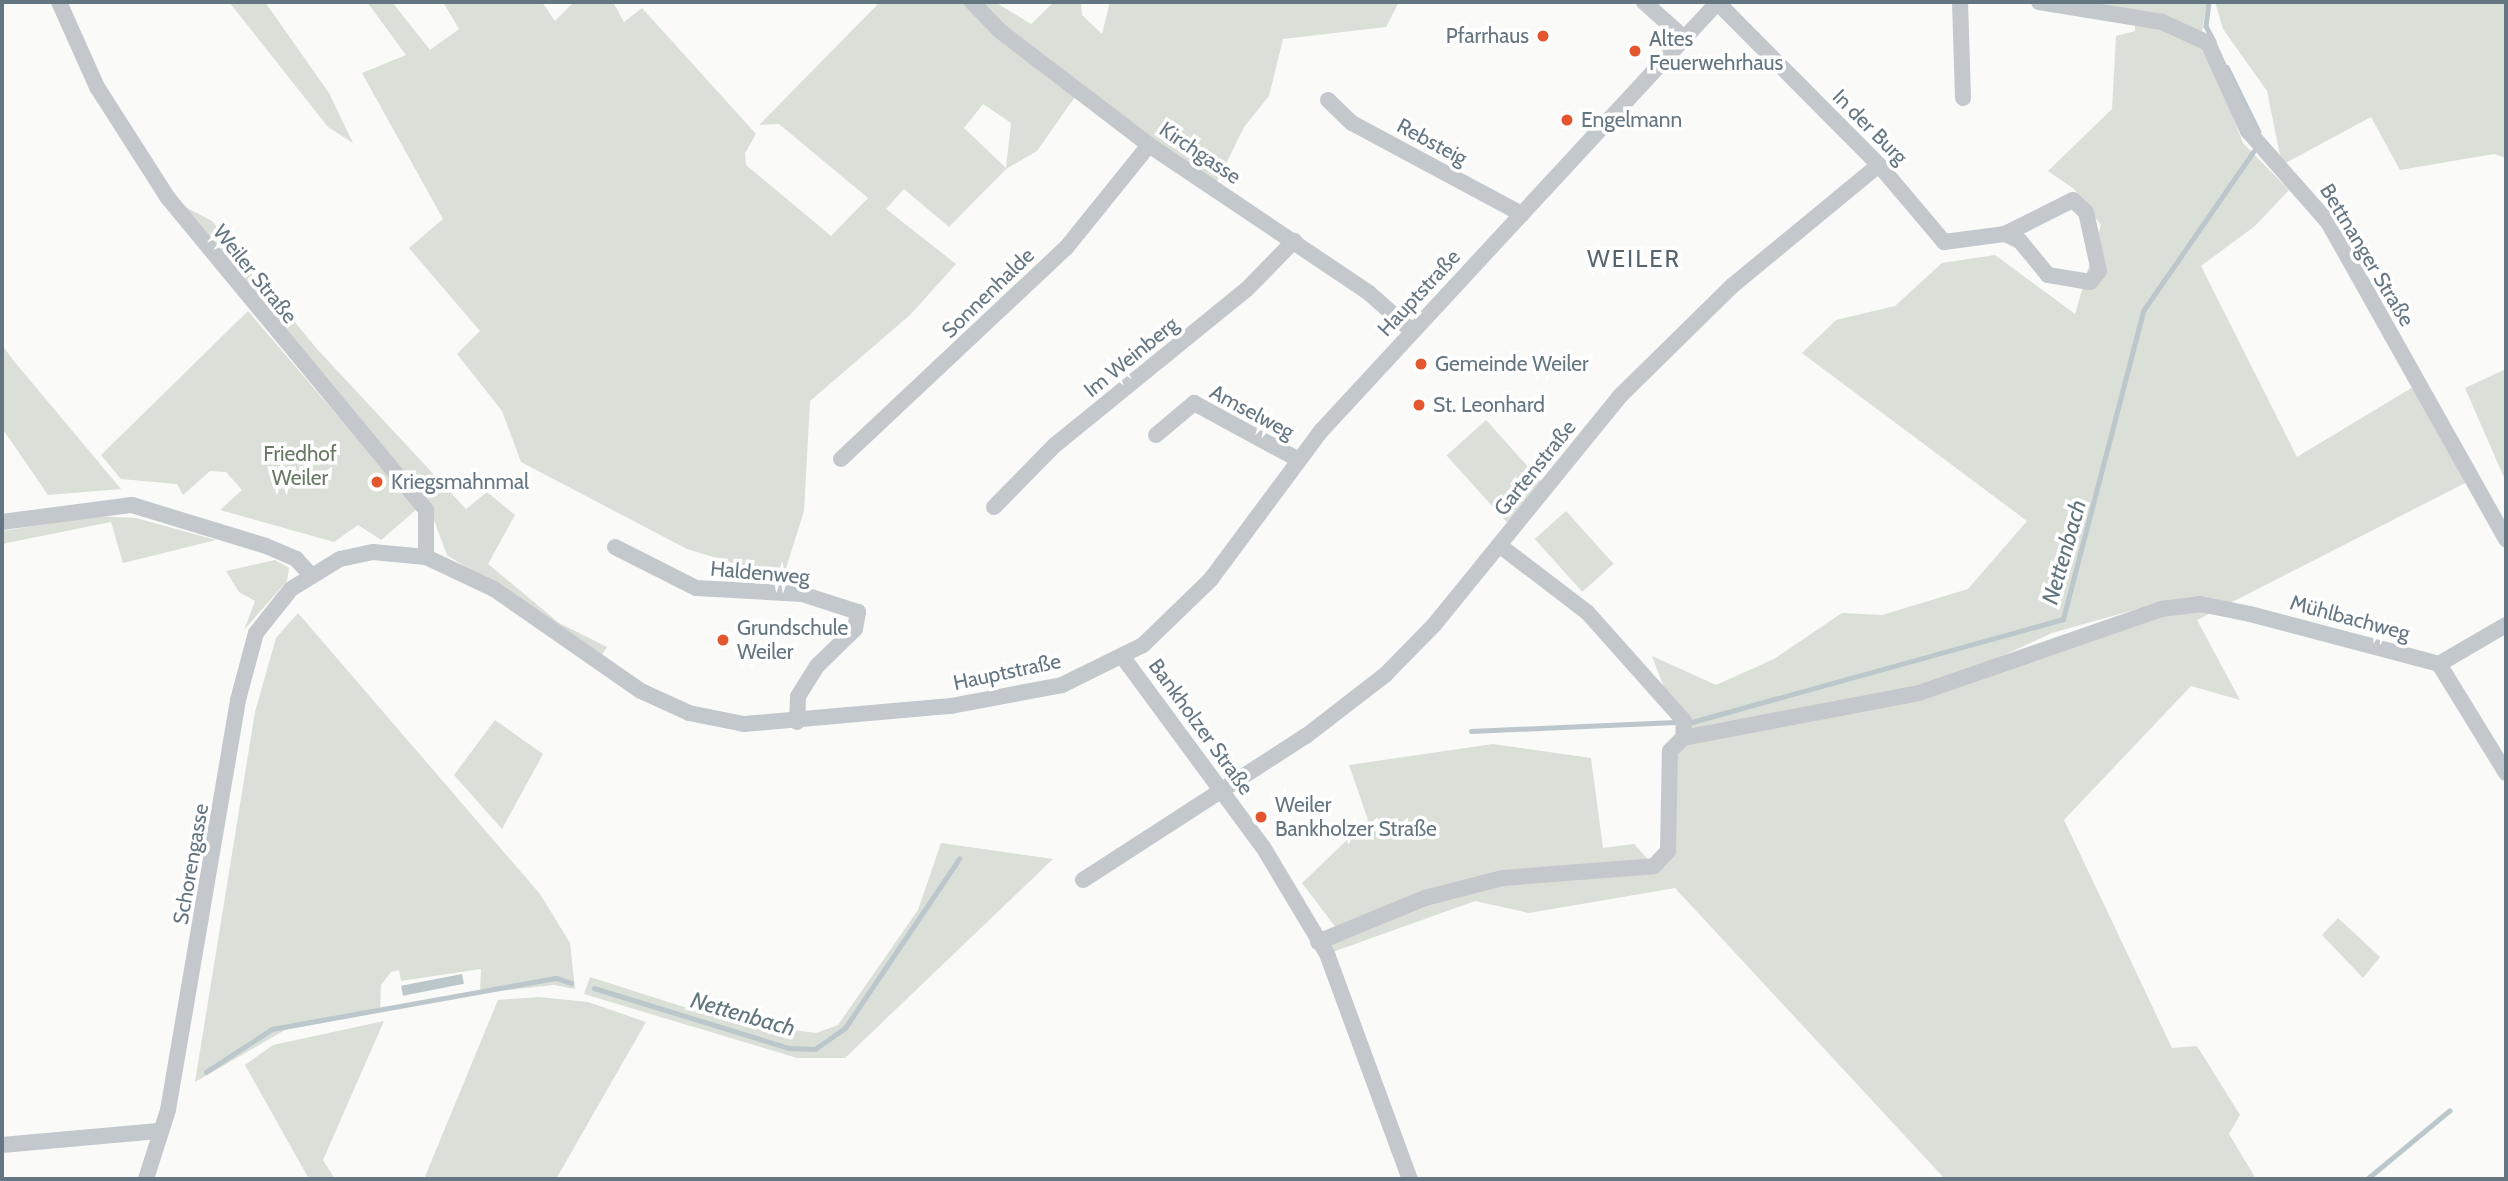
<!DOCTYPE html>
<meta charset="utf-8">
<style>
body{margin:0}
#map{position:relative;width:2508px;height:1181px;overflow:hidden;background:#fafaf8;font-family:Cabin,sans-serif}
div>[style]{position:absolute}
.green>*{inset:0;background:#dadfd7;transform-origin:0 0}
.water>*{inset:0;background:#bbc7cb;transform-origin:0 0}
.stream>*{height:4.5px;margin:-2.25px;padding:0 2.25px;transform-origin:2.25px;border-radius:2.25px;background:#bbc7cb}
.minor>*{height:16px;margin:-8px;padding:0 8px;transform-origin:8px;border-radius:8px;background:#c3c8cc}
.dots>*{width:19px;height:19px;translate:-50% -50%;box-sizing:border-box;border:4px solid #fff;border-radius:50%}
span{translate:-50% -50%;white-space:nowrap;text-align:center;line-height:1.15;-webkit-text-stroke:7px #fff;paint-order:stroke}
.poi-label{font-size:21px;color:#657683}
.right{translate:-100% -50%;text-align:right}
.left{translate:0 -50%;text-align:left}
.street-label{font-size:21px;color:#657683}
.park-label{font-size:21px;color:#687a64}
.water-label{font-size:23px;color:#60757c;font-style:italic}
.quarter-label{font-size:24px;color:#57646e;letter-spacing:2px}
.frame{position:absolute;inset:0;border:4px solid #657683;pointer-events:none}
</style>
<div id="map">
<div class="green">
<i style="clip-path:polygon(229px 2px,265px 2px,329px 93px,353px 143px,328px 127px)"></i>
<i style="clip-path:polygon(evenodd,367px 2px,392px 2px,430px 50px,459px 29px,443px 2px,542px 2px,555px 21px,574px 2px,613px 2px,624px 22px,642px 8px,756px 134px,745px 153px,746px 165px,831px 236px,868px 198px,779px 124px,759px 125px,880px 2px,995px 2px,1031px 24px,1054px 2px,1081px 2px,1082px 15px,1102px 34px,1110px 2px,1399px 2px,1386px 27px,1283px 39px,1269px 96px,1244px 127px,1214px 188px,1079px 91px,1037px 151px,1006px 169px,949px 227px,904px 189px,886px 209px,956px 264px,910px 315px,810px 401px,804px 511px,783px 578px,687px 549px,521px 462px,502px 411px,457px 354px,480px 331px,409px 248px,443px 219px,362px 73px,406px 55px,367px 2px,983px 104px,1011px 123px,1006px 168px,964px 128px,983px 104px)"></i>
<i style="clip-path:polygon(evenodd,2059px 2px,2207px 2px,2201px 36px,2243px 143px,2289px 190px,2255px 226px,2201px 266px,2297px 457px,2418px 384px,2471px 480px,2197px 620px,2240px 700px,2191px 686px,2064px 820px,2172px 1048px,2197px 1046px,2240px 1115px,2229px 1134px,2256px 1179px,1945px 1179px,1675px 888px,1529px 913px,1475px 901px,1327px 954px,1337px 929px,1302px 883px,1368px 820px,1349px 765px,1493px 744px,1591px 758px,1603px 848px,1634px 844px,1653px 865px,1668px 851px,1670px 751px,1683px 738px,1652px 656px,1716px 685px,1774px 659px,1842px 613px,1882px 615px,1968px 589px,2027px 521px,1802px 353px,1836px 320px,1895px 306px,1942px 263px,1995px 255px,2075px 314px,2101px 225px,2074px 189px,2048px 171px,2112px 109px,2116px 36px,2135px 31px,2135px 14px,2059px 2px,2141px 608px,1930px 689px,2052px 633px,2141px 608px)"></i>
<i style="clip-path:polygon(2215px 2px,2506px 2px,2506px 158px,2494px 154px,2400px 170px,2371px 117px,2282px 165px,2267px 91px,2223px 29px)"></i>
<i style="clip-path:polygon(168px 198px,212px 221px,317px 349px,466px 509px,487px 492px,515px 515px,488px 564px,559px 623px,607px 647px,602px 655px,447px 555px,425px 496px)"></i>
<i style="clip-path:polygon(248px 311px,417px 509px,381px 540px,358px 525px,334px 542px,220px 510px,242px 490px,226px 472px,210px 471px,183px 495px,177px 484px,121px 479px,101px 455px)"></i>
<i style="clip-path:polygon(2px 345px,13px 360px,121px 489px,48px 495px,2px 428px)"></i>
<i style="clip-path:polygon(2506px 369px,2506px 482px,2465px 388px)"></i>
<i style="left:1486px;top:420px;width:90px;height:53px;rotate:48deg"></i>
<i style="left:1566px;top:511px;width:71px;height:42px;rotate:48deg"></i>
<i style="clip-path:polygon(98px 516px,136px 518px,216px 540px,123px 563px,111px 522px,2px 544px,2px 531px)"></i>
<i style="clip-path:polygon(275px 560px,289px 568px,287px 581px,244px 630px,255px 601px,239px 592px,226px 571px)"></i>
<i style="clip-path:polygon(298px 613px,540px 894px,570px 943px,575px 989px,554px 985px,480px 993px,481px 969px,401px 981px,399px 970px,391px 972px,381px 985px,380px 1012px,285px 1030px,195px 1082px,255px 712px,276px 638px)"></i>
<i style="clip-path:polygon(495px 720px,543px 754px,502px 829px,454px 775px)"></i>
<i style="clip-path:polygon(941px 843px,1053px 859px,845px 1058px,797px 1058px,584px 994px,590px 977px,731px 1022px,816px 1033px,838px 1025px,918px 910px)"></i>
<i style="clip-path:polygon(2338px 918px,2380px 957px,2363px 978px,2322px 935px)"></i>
<i style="clip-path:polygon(539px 997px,588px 1002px,646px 1022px,556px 1179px,424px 1179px,498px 1000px)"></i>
<i style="clip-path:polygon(384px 1021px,323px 1160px,335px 1179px,309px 1179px,245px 1065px,273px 1045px)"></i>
</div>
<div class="water">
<i style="left:462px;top:974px;width:10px;height:62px;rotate:79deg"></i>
</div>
<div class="stream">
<i style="left:2209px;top:2px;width:24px;rotate:97deg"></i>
<i style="left:2206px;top:26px;width:17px;rotate:62deg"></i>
<i style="left:2227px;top:67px;width:72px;rotate:63.8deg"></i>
<i style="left:1692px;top:722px;width:385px;rotate:-15.5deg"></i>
<i style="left:2063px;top:619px;width:318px;rotate:-75.4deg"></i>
<i style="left:2143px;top:311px;width:198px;rotate:-55.3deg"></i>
<i style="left:1471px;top:731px;width:204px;rotate:-2.5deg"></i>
<i style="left:594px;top:988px;width:204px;rotate:17.1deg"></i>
<i style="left:789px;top:1048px;width:26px;rotate:2deg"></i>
<i style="left:815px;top:1049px;width:37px;rotate:-35deg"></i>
<i style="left:845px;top:1028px;width:204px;rotate:-56deg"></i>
<i style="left:206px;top:1072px;width:79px;rotate:-33.1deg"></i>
<i style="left:272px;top:1029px;width:289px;rotate:-10.2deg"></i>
<i style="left:556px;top:978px;width:16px;rotate:18deg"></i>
<i style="left:2367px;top:1179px;width:107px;rotate:-39.7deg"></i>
</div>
<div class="minor">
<i style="left:59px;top:2px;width:93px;rotate:65.9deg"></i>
<i style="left:97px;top:87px;width:132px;rotate:57.4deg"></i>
<i style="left:168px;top:198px;width:405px;rotate:50.4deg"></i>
<i style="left:426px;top:510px;width:47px;rotate:90deg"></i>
<i style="left:972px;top:2px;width:40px;rotate:46deg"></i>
<i style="left:1000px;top:31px;width:188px;rotate:37.4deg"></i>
<i style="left:1149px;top:145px;width:265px;rotate:33.9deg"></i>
<i style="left:1369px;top:293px;width:57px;rotate:41.5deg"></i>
<i style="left:1644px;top:2px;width:51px;rotate:41.8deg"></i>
<i style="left:1717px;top:2px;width:230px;rotate:45.2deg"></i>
<i style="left:1879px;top:165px;width:101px;rotate:49.8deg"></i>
<i style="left:1944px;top:242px;width:62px;rotate:-7.5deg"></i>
<i style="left:2005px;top:234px;width:76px;rotate:-26.6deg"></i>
<i style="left:2073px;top:200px;width:18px;rotate:43deg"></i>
<i style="left:2086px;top:212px;width:60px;rotate:77.6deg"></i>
<i style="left:2099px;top:271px;width:14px;rotate:129deg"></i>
<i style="left:2090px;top:282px;width:43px;rotate:-170.5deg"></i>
<i style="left:2048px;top:275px;width:44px;rotate:-129.5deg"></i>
<i style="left:2020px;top:241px;width:17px;rotate:-155deg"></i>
<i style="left:1960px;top:2px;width:96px;rotate:88.2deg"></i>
<i style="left:2039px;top:2px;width:125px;rotate:9.2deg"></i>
<i style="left:2162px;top:22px;width:51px;rotate:24.5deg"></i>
<i style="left:2208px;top:43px;width:97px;rotate:65.6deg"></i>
<i style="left:2248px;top:131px;width:121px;rotate:48.7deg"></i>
<i style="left:2328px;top:222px;width:364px;rotate:60.7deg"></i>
<i style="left:1328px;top:100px;width:33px;rotate:44deg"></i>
<i style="left:1352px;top:123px;width:193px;rotate:28.2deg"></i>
<i style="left:1156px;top:435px;width:50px;rotate:-40.1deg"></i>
<i style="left:1194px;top:403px;width:117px;rotate:28.5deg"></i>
<i style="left:841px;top:459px;width:308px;rotate:-43.2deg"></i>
<i style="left:1066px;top:248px;width:132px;rotate:-51.1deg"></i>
<i style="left:994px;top:507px;width:87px;rotate:-45.5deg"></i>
<i style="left:1055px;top:445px;width:246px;rotate:-39.1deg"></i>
<i style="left:1246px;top:290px;width:69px;rotate:-45.6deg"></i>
<i style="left:2px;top:522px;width:131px;rotate:-7.5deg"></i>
<i style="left:132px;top:505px;width:140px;rotate:17deg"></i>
<i style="left:266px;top:546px;width:33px;rotate:23deg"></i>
<i style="left:296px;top:559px;width:22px;rotate:47deg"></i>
<i style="left:1499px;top:545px;width:111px;rotate:37.3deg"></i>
<i style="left:1587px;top:612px;width:146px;rotate:48.3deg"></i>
<i style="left:1684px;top:721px;width:17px;rotate:93deg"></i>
<i style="left:1683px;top:738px;width:240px;rotate:-10.8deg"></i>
<i style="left:1919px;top:693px;width:256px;rotate:-19.1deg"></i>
<i style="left:2161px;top:609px;width:39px;rotate:-7deg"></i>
<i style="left:2200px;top:604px;width:51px;rotate:11.3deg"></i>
<i style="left:2250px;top:614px;width:196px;rotate:14.8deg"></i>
<i style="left:2439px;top:664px;width:78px;rotate:-30.2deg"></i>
<i style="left:615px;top:547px;width:91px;rotate:26.8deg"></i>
<i style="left:696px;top:588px;width:106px;rotate:3.2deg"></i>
<i style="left:802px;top:594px;width:59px;rotate:17.8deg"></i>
<i style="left:858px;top:612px;width:17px;rotate:100deg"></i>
<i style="left:855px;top:629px;width:53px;rotate:135.8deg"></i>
<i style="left:817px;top:666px;width:36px;rotate:122deg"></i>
<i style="left:798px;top:697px;width:25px;rotate:92deg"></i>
<i style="left:1122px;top:656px;width:237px;rotate:53.6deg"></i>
<i style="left:1263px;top:847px;width:125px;rotate:59.1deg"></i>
<i style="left:1327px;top:954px;width:240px;rotate:69.8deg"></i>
<i style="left:2439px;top:664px;width:128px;rotate:58.4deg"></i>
<i style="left:1083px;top:880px;width:265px;rotate:-32.9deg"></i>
<i style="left:1306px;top:736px;width:100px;rotate:-37.7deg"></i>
<i style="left:1385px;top:675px;width:70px;rotate:-45.6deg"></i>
<i style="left:1434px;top:625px;width:294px;rotate:-50.9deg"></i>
<i style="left:1619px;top:397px;width:158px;rotate:-44.5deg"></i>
<i style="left:1732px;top:286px;width:190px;rotate:-39.5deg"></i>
<i style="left:1318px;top:942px;width:116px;rotate:-22.4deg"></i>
<i style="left:1425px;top:898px;width:81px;rotate:-14.4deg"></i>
<i style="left:1503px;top:878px;width:151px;rotate:-4.5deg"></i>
<i style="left:1654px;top:866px;width:21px;rotate:-47deg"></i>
<i style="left:1668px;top:851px;width:100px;rotate:-88.9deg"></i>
<i style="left:1670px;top:751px;width:18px;rotate:-45deg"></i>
<i style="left:2px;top:1145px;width:157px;rotate:-5.1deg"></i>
<i style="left:146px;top:1179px;width:72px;rotate:-72.3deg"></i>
<i style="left:168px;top:1110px;width:416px;rotate:-80.3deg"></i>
<i style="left:238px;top:700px;width:69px;rotate:-75deg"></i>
<i style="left:256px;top:633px;width:56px;rotate:-51.5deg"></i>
<i style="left:291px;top:589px;width:57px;rotate:-31.5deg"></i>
<i style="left:340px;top:559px;width:34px;rotate:-12deg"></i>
<i style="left:373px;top:552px;width:53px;rotate:5.4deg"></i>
<i style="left:426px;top:557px;width:75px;rotate:25.2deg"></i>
<i style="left:494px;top:589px;width:179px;rotate:34.8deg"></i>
<i style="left:641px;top:691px;width:53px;rotate:24.6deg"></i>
<i style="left:689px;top:713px;width:56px;rotate:11.3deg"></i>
<i style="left:744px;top:724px;width:208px;rotate:-5deg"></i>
<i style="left:951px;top:706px;width:113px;rotate:-10.7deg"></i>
<i style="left:1062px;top:685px;width:90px;rotate:-26.3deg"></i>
<i style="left:1143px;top:645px;width:95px;rotate:-44.1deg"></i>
<i style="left:1211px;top:579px;width:184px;rotate:-53.4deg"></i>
<i style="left:1321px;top:431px;width:585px;rotate:-47.22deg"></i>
</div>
<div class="dots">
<i style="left:1543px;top:36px;background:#e4572e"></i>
<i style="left:1635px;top:51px;background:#e4572e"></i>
<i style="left:1567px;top:120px;background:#e4572e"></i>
<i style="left:1421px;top:364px;background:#e4572e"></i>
<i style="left:1419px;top:405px;background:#e4572e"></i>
<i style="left:377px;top:482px;background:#e4572e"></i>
<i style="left:723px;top:640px;background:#e4572e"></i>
<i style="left:1261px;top:817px;background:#e4572e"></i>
</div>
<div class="poi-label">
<span class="right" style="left:1529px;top:36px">Pfarrhaus</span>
<span class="left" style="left:1649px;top:51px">Altes<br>Feuerwehrhaus</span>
<span class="left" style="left:1581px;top:120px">Engelmann</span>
<span class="left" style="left:1435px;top:364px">Gemeinde Weiler</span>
<span class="left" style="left:1433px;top:405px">St. Leonhard</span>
<span class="left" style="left:391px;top:482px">Kriegsmahnmal</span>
<span class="left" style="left:737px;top:640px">Grundschule<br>Weiler</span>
<span class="left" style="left:1275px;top:817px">Weiler<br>Bankholzer Straße</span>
</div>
<div class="street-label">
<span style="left:1870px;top:127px;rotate:45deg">In der Burg</span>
<span style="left:1432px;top:142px;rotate:28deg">Rebsteig</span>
<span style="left:1200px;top:153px;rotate:34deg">Kirchgasse</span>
<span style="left:2367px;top:255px;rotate:59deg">Bettnanger Straße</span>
<span style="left:255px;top:274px;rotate:51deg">Weiler Straße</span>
<span style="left:988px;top:293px;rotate:-44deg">Sonnenhalde</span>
<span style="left:1419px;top:293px;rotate:-47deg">Hauptstraße</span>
<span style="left:1131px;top:357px;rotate:-39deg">Im Weinberg</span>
<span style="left:1252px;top:412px;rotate:28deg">Amselweg</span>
<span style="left:1535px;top:468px;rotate:-51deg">Gartenstraße</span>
<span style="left:760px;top:573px;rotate:5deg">Haldenweg</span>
<span style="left:2350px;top:618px;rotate:15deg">Mühlbachweg</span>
<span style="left:1007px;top:672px;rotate:-12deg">Hauptstraße</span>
<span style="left:1201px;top:727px;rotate:54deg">Bankholzer Straße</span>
<span style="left:191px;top:864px;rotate:-80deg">Schorengasse</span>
</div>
<div class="park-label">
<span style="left:300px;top:466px">Friedhof<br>Weiler</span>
</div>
<div class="water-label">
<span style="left:2064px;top:552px;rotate:-74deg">Nettenbach</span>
<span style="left:743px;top:1014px;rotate:16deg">Nettenbach</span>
</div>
<div class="quarter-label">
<span style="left:1634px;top:259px">WEILER</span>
</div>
<div class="frame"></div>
</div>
